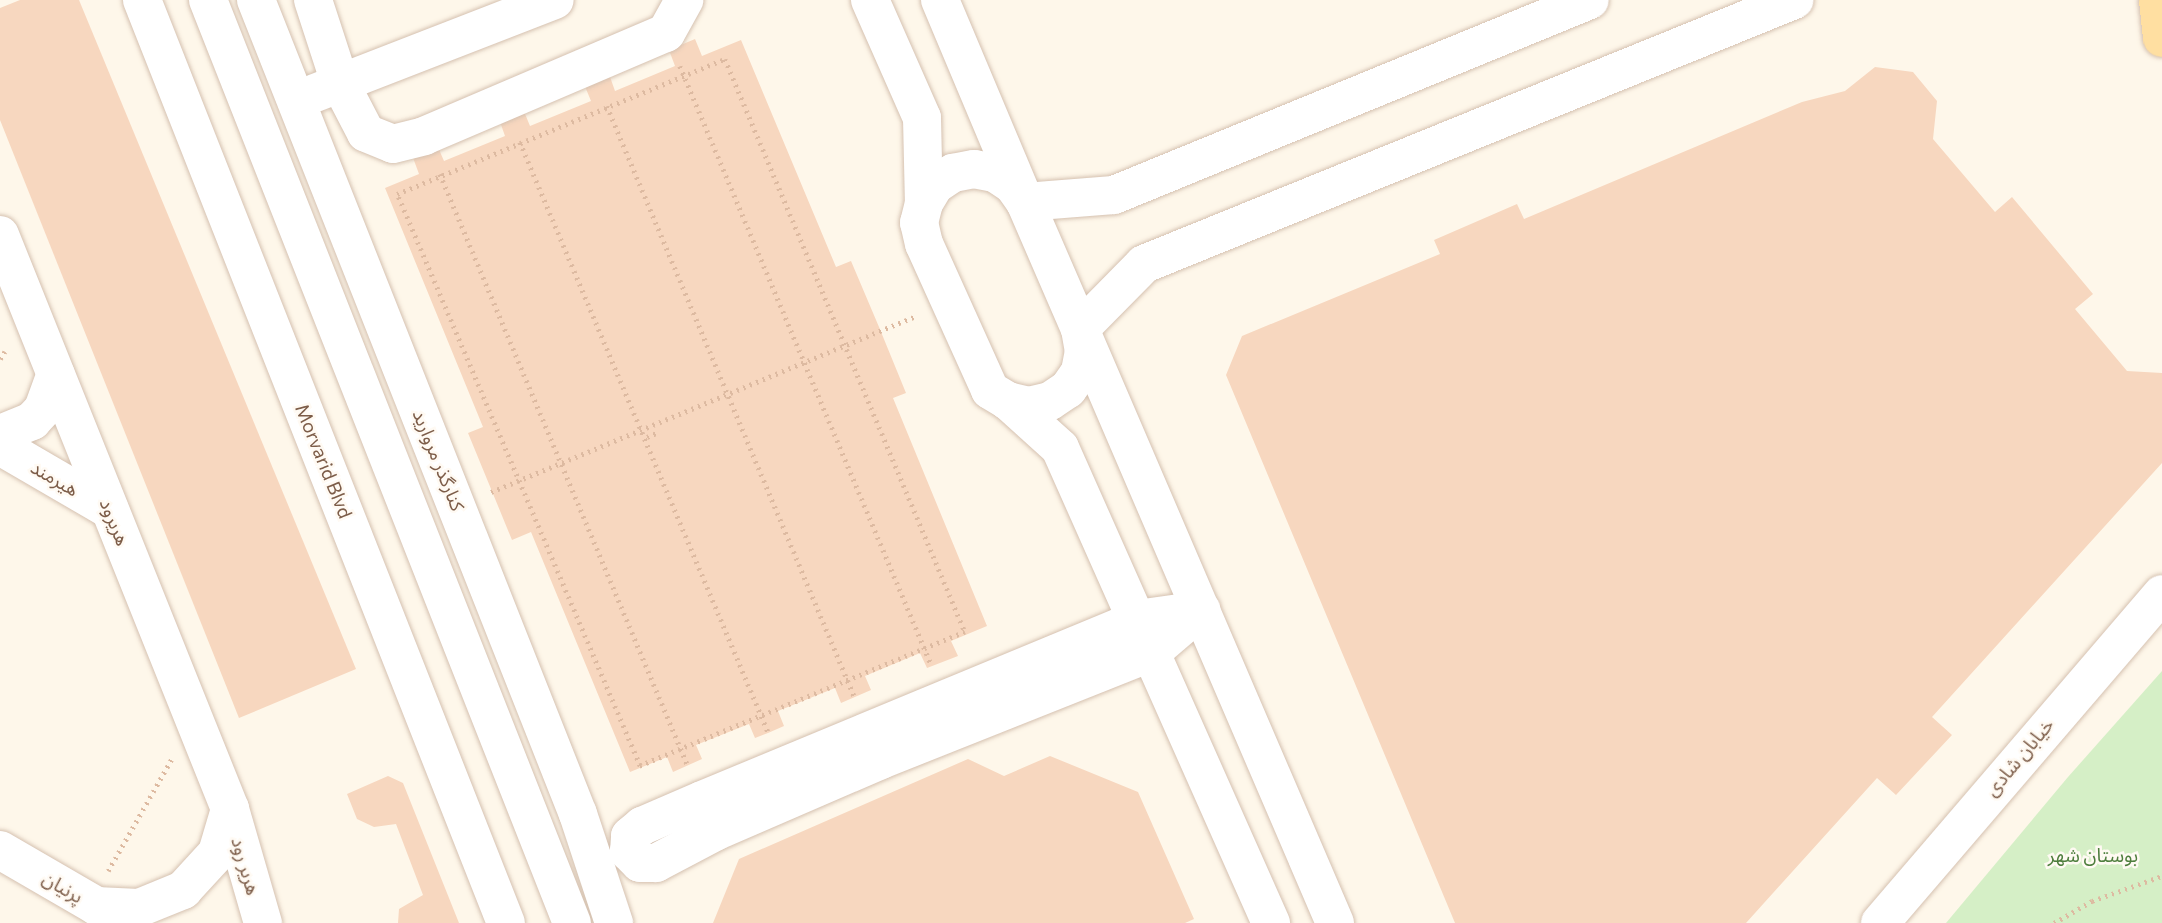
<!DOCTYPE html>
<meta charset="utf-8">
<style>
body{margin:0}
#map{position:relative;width:2162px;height:923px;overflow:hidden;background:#fef7ea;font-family:Commissioner,"Noto Sans Arabic",sans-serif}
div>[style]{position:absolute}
.green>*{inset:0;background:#d5efc6}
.building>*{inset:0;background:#f7d7bf}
.path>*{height:4.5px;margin-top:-2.25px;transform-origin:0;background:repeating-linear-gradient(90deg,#ddbaa1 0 2px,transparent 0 7px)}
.roads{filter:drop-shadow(0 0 2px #d5c1b0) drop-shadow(0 0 2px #d5c1b0)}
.minor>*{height:38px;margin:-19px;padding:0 19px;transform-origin:19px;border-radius:19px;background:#fff}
.tertiary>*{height:38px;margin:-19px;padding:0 19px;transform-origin:19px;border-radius:19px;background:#fff}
.primary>*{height:38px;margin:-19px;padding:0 19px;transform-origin:19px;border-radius:19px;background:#ffdfa1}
span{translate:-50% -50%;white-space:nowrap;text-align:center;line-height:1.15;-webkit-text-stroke:5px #fffaf3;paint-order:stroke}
.street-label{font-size:19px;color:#7d5d49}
.park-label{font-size:19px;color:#4e7e3d}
</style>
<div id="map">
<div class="green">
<i style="clip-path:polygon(2162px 671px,2162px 923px,1946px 923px,2068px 777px)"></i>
</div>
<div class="building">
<i style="clip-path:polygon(20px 0,79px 0,356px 669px,239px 718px,0 120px,0 8px)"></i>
<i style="clip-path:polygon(695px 39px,702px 56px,741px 40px,836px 267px,851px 261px,879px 327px,906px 393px,893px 398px,987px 626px,951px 641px,958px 656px,927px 668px,920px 653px,865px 676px,871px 690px,841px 703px,835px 688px,778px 711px,784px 726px,768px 733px,755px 738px,749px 724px,696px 745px,702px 759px,673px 772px,667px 757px,630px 772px,531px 532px,512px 540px,468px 433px,483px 427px,385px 188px,419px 174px,412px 155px,437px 145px,444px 161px,505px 136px,499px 119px,523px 109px,530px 126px,591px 101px,584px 84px,609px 74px,615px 91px,675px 66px,669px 50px)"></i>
<i style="clip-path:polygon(1875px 67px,1913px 72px,1937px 101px,1933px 139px,1995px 212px,2012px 197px,2093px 294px,2075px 309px,2127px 371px,2162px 373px,2162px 463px,1932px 717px,1952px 735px,1896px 795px,1877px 778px,1746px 923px,1455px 923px,1226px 375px,1242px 336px,1440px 254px,1434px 240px,1517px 204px,1524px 219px,1802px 102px,1845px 91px)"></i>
<i style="clip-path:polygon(1050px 756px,1138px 792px,1194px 919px,1185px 923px,713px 923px,739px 859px,968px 759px,1004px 776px)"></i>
<i style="clip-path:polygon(388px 776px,403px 783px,459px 923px,398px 923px,399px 909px,423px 895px,396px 824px,374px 827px,357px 819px,347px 794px)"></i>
</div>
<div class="path">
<i style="left:725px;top:59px;width:621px;rotate:67.27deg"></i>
<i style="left:965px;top:632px;width:352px;rotate:157.6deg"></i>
<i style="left:640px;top:766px;width:621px;rotate:-113.02deg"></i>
<i style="left:397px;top:194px;width:355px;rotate:-22.4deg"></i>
<i style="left:680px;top:66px;width:649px;rotate:67.23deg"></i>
<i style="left:607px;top:106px;width:642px;rotate:67.27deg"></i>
<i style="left:520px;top:142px;width:642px;rotate:67.19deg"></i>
<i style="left:440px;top:174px;width:642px;rotate:67.27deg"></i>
<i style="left:0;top:359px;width:9px;rotate:-58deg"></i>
<i style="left:647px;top:437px;width:13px;rotate:-23deg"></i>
<i style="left:491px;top:492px;width:460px;rotate:-22.5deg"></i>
<i style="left:108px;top:871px;width:128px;rotate:-60.4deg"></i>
<i style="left:2054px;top:923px;width:44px;rotate:-30.1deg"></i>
<i style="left:2092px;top:901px;width:74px;rotate:-19.7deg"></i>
</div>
<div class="roads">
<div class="minor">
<i style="left:256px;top:0;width:875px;rotate:68.42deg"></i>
<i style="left:578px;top:814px;width:115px;rotate:71.7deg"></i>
<i style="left:313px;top:0;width:87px;rotate:72deg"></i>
<i style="left:340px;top:83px;width:56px;rotate:62.5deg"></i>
<i style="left:366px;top:133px;width:29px;rotate:22deg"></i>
<i style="left:393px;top:144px;width:32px;rotate:-14deg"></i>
<i style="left:424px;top:136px;width:263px;rotate:-23.1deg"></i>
<i style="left:666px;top:33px;width:38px;rotate:-61deg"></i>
<i style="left:315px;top:93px;width:257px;rotate:-21.2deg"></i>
<i style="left:0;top:235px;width:618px;rotate:68.16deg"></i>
<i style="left:230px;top:809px;width:119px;rotate:73.9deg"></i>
<i style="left:0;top:434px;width:35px;rotate:-22deg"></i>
<i style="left:32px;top:421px;width:16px;rotate:-47deg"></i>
<i style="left:43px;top:409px;width:37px;rotate:-70deg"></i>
<i style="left:0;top:446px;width:127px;rotate:30.2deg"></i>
<i style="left:1201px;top:610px;width:65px;rotate:139.4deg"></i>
<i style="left:1152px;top:652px;width:292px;rotate:158.3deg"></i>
<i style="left:881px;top:760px;width:181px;rotate:156.6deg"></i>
<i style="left:715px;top:832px;width:67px;rotate:152.3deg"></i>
<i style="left:656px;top:863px;width:16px;rotate:180deg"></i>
<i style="left:640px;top:863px;width:16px;rotate:-135deg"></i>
<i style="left:629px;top:852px;width:16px;rotate:-86deg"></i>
<i style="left:630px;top:836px;width:16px;rotate:-40deg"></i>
<i style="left:642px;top:826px;width:65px;rotate:-23.4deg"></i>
<i style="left:702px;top:800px;width:472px;rotate:-22.5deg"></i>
<i style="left:1138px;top:619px;width:64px;rotate:-8.1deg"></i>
<i style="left:0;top:850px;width:138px;rotate:30.1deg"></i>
<i style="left:96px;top:906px;width:43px;rotate:2.7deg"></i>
<i style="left:139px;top:908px;width:48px;rotate:-22.2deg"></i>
<i style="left:183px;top:890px;width:50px;rotate:-47.4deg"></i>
<i style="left:217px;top:853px;width:46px;rotate:-73.5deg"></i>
</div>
<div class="tertiary">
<i style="left:142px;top:0;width:992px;rotate:68.48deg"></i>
<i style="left:208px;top:0;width:992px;rotate:68.48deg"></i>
<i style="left:870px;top:0;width:129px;rotate:66.2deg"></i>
<i style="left:922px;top:118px;width:85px;rotate:88.7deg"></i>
<i style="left:940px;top:0;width:219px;rotate:67.2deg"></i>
<i style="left:1025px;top:202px;width:89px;rotate:-4.5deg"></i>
<i style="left:1114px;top:195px;width:514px;rotate:-22.28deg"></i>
<i style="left:974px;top:169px;width:21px;rotate:11deg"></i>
<i style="left:995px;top:173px;width:22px;rotate:34deg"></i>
<i style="left:1013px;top:185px;width:21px;rotate:55deg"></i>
<i style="left:1025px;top:202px;width:138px;rotate:66.6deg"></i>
<i style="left:1080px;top:329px;width:22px;rotate:80deg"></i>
<i style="left:1084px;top:351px;width:21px;rotate:101deg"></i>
<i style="left:1080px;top:372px;width:21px;rotate:125deg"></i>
<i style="left:1068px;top:389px;width:22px;rotate:146deg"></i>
<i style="left:1050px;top:401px;width:22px;rotate:167deg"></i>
<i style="left:1029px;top:406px;width:22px;rotate:-167deg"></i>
<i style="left:1008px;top:401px;width:21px;rotate:-149deg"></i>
<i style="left:990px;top:390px;width:160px;rotate:-114.3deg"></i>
<i style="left:924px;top:244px;width:22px;rotate:-103deg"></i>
<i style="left:919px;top:223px;width:21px;rotate:-76deg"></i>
<i style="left:924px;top:203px;width:21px;rotate:-59deg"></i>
<i style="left:935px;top:185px;width:22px;rotate:-34deg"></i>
<i style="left:953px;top:173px;width:21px;rotate:-11deg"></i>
<i style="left:1008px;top:401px;width:70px;rotate:42.1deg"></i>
<i style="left:1060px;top:448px;width:520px;rotate:66.05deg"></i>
<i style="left:1335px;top:923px;width:646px;rotate:-113.23deg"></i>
<i style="left:1080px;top:329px;width:91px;rotate:-45.4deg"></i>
<i style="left:1144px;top:264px;width:702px;rotate:-22.1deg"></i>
<i style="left:1880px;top:923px;width:433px;rotate:-49.4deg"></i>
</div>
<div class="primary">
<i style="left:2158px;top:0;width:38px;rotate:84deg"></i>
</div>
</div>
<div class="street-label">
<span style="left:439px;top:460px;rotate:68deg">کنارگذر مروارید</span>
<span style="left:324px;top:461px;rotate:68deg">Morvarid Blvd</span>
<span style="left:55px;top:478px;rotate:30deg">هیرمند</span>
<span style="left:115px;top:522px;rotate:68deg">هریرود</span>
<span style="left:2019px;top:757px;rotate:-50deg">خیابان شادی</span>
<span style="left:246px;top:866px;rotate:74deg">هریر رود</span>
<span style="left:63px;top:887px;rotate:30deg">پرنیان</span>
</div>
<div class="park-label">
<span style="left:2093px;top:855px">بوستان شهر</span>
</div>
</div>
